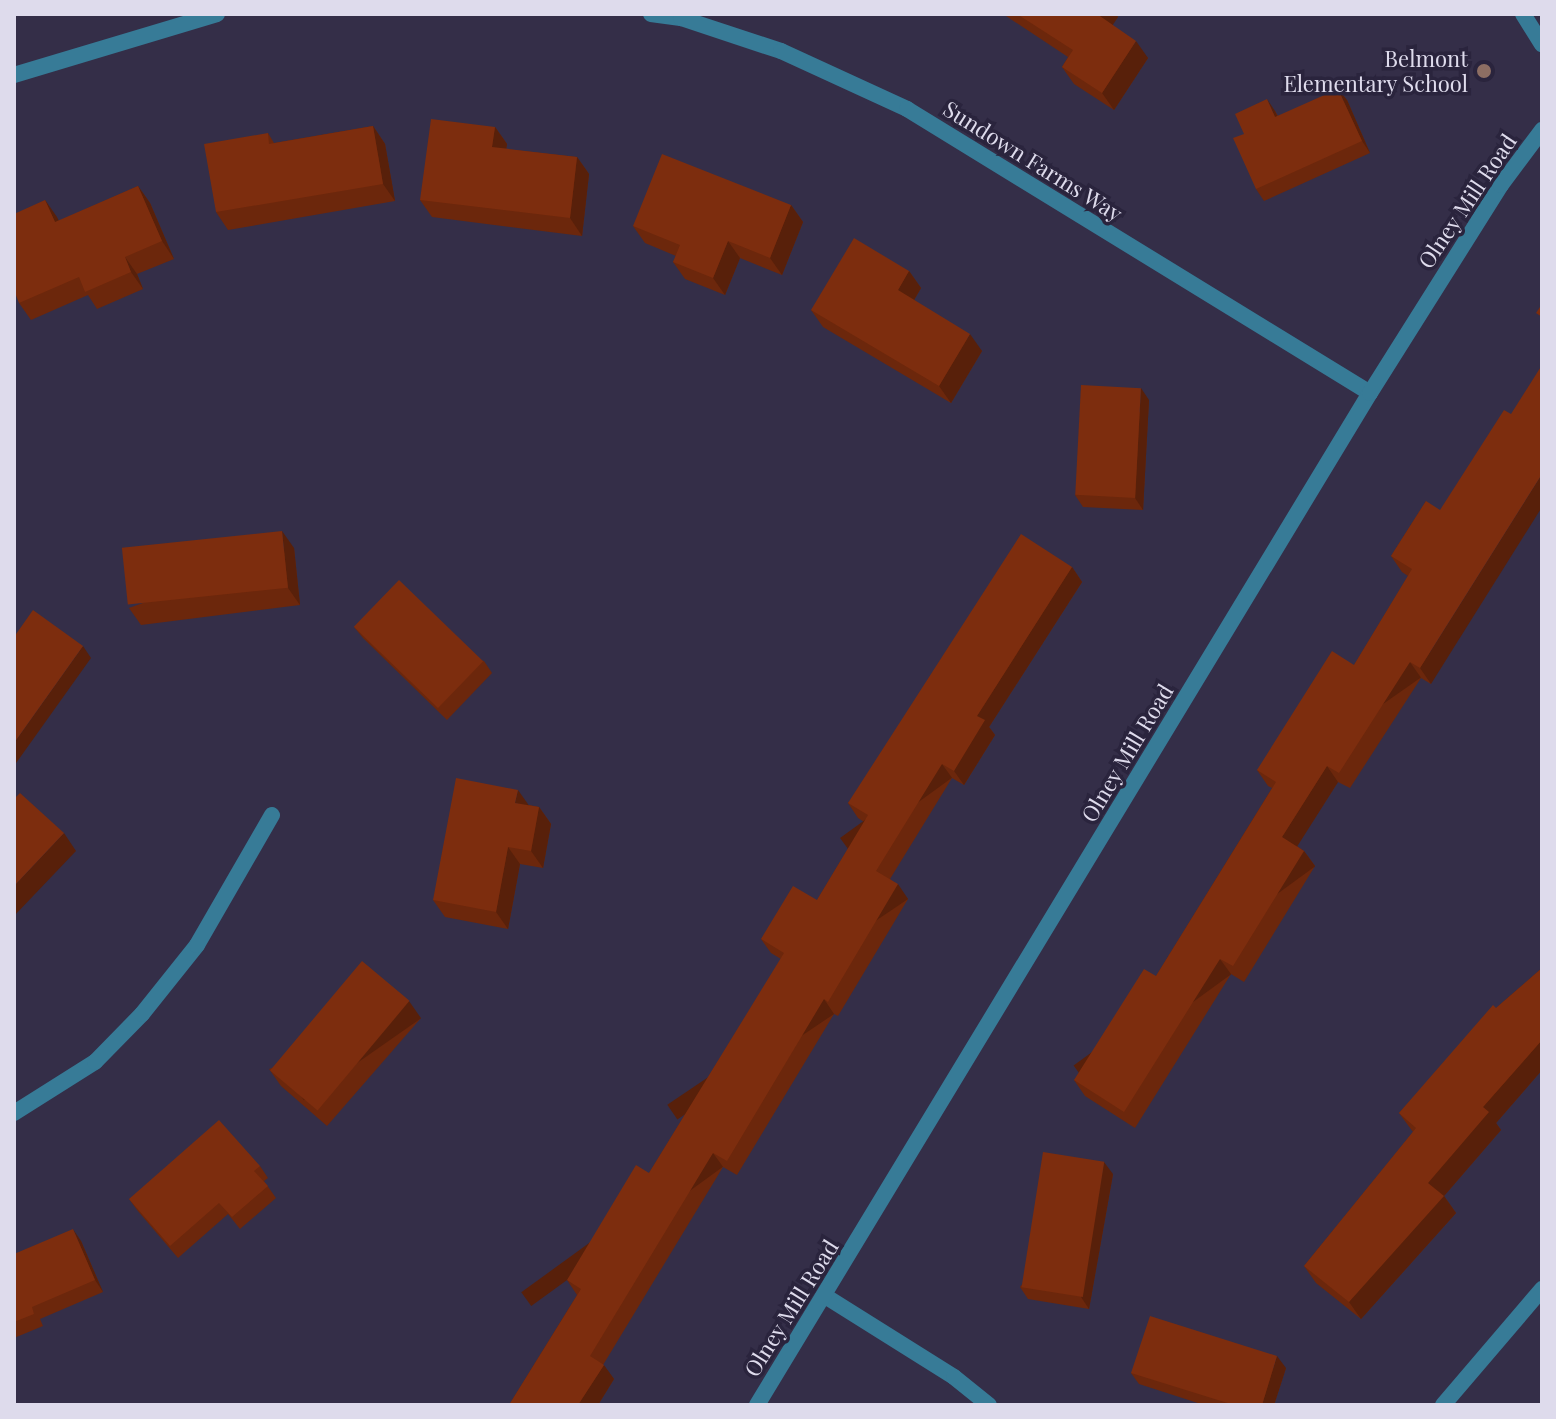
<!DOCTYPE html>
<style>
body{margin:0}
#map{position:relative;width:1556px;height:1419px;overflow:hidden;background:#342e48;font-family:"Playfair Display",serif}
div>[style]{position:absolute}
.lane>*{height:16px;margin:-8px;padding:0 8px;transform-origin:8px;border-radius:8px;background:#377b97}
.street>*{height:16px;margin:-8px;padding:0 8px;transform-origin:8px;border-radius:8px;background:#377b97}
.wall>*{inset:0;background:#6c270c}
.shaded-wall>*{inset:0;background:#58200a;transform-origin:0 0}
.building>*{inset:0;background:#7d2d0e;transform-origin:0 0}
.dots>*{width:22px;height:22px;translate:-50% -50%;box-sizing:border-box;border:4px solid #2a243d;border-radius:50%}
span{translate:-50% -50%;white-space:nowrap;text-align:center;line-height:1.15;-webkit-text-stroke:7px #2a243d;paint-order:stroke}
.poi-label{font-size:22px;color:#dedbec}
.right{translate:-100% -50%;text-align:right}
.street-label{font-size:22px;color:#dedbec}
.frame{position:absolute;inset:0;border:16px solid #dedbec;pointer-events:none}
</style>
<div id="map">
<div class="lane">
<i style="left:1523px;top:14px;width:36px;rotate:58deg"></i>
</div>
<div class="street">
<i style="left:651px;top:14px;width:30px;rotate:8deg"></i>
<i style="left:681px;top:18px;width:105px;rotate:18.3deg"></i>
<i style="left:781px;top:51px;width:139px;rotate:24.7deg"></i>
<i style="left:907px;top:109px;width:543px;rotate:31.52deg"></i>
<i style="left:14px;top:75px;width:212px;rotate:-16.7deg"></i>
<i style="left:14px;top:1113px;width:96px;rotate:-32.2deg"></i>
<i style="left:95px;top:1062px;width:67px;rotate:-45.6deg"></i>
<i style="left:142px;top:1014px;width:88px;rotate:-51.4deg"></i>
<i style="left:197px;top:945px;width:150px;rotate:-60deg"></i>
<i style="left:825px;top:1296px;width:152px;rotate:32.1deg"></i>
<i style="left:954px;top:1377px;width:45px;rotate:38.7deg"></i>
<i style="left:757px;top:1405px;width:1183px;rotate:-58.8deg"></i>
<i style="left:1370px;top:393px;width:246px;rotate:-57.8deg"></i>
<i style="left:1501px;top:185px;width:69px;rotate:-53.3deg"></i>
<i style="left:1443px;top:1405px;width:153px;rotate:-49.5deg"></i>
</div>
<div class="wall">
<i style="clip-path:polygon(1003px 14px,1116px 14px,1118px 17px,1112px 25px,1148px 58px,1114px 110px,1074px 84px,1062px 67px,1068px 57px)"></i>
<i style="clip-path:polygon(1347px 100px,1370px 153px,1264px 201px,1256px 189px,1244px 134px,1275px 111px,1278px 116px)"></i>
<i style="clip-path:polygon(373px 126px,385px 144px,395px 201px,228px 230px,216px 212px,268px 133px,274px 143px)"></i>
<i style="clip-path:polygon(495px 127px,507px 144px,506px 149px,577px 157px,589px 174px,582px 236px,432px 217px,420px 200px)"></i>
<i style="clip-path:polygon(138px 186px,150px 203px,174px 259px,137px 274px,143px 289px,97px 309px,88px 295px,31px 320px,19px 303px,45px 200px,59px 221px)"></i>
<i style="clip-path:polygon(791px 205px,803px 222px,782px 275px,740px 258px,725px 295px,685px 279px,673px 262px,676px 256px,645px 243px,633px 226px)"></i>
<i style="clip-path:polygon(909px 271px,921px 288px,914px 300px,982px 351px,951px 403px,823px 327px,811px 310px)"></i>
<i style="clip-path:polygon(1149px 400px,1143px 510px,1083px 507px,1075px 495px)"></i>
<i style="clip-path:polygon(1426px 501px,1431px 684px,1421px 678px,1350px 788px,1338px 782px,1297px 846px,1304px 851px,1315px 866px,1244px 982px,1231px 974px,1135px 1128px,1085px 1096px,1074px 1080px,1156px 976px,1272px 788px,1268px 786px,1257px 770px,1354px 665px,1408px 576px,1402px 572px,1391px 556px)"></i>
<i style="clip-path:polygon(294px 548px,300px 605px,141px 625px,129px 608px)"></i>
<i style="clip-path:polygon(1072px 567px,1082px 582px,989px 727px,995px 735px,964px 785px,952px 778px,890px 879px,908px 899px,838px 1016px,834px 1014px,737px 1175px,723px 1167px,603px 1365px,614px 1379px,598px 1405px,509px 1405px,577px 1295px,567px 1280px,649px 1173px,781px 959px,771px 953px,761px 939px,817px 900px,864px 822px,858px 818px,848px 803px)"></i>
<i style="clip-path:polygon(354px 627px,484px 661px,492px 673px,447px 720px,363px 638px)"></i>
<i style="clip-path:polygon(529px 805px,539px 807px,551px 824px,543px 868px,520px 864px,508px 929px,445px 917px,433px 900px)"></i>
<i style="clip-path:polygon(1542px 968px,1542px 1070px,1496px 1123px,1501px 1130px,1444px 1196px,1456px 1213px,1361px 1319px,1316px 1283px,1304px 1266px,1413px 1132px,1399px 1113px,1496px 1008px)"></i>
<i style="clip-path:polygon(421px 1018px,327px 1126px,281px 1086px,269px 1069px)"></i>
<i style="clip-path:polygon(260px 1166px,268px 1178px,264px 1181px,276px 1198px,240px 1229px,228px 1214px,178px 1258px,137px 1210px,129px 1199px)"></i>
<i style="clip-path:polygon(1113px 1174px,1089px 1309px,1028px 1299px,1020px 1287px)"></i>
<i style="clip-path:polygon(81px 1241px,103px 1292px,40px 1319px,43px 1326px,14px 1338px,14px 1254px)"></i>
<i style="clip-path:polygon(1286px 1368px,1274px 1405px,1204px 1405px,1139px 1384px,1131px 1373px)"></i>
</div>
<div class="shaded-wall">
<i style="clip-path:polygon(1097px 14px,1116px 14px,1118px 17px,1108px 32px)"></i>
<i style="clip-path:polygon(1136px 41px,1148px 58px,1114px 110px,1102px 93px)"></i>
<i style="clip-path:polygon(1338px 89px,1347px 100px,1370px 153px,1362px 141px)"></i>
<i style="clip-path:polygon(1267px 99px,1275px 111px,1283px 129px,1275px 117px)"></i>
<i style="clip-path:polygon(373px 126px,385px 144px,395px 201px,383px 184px)"></i>
<i style="clip-path:polygon(495px 127px,507px 144px,504px 164px,492px 147px)"></i>
<i style="clip-path:polygon(577px 157px,589px 174px,582px 236px,570px 218px)"></i>
<i style="clip-path:polygon(138px 186px,150px 203px,174px 259px,162px 241px)"></i>
<i style="clip-path:polygon(45px 200px,57px 217px,67px 239px,55px 222px)"></i>
<i style="clip-path:polygon(791px 205px,803px 222px,782px 275px,770px 258px)"></i>
<i style="clip-path:polygon(728px 241px,740px 258px,725px 295px,713px 278px)"></i>
<i style="clip-path:polygon(125px 257px,137px 274px,143px 289px,131px 272px)"></i>
<i style="clip-path:polygon(909px 271px,921px 288px,910px 307px,898px 290px)"></i>
<i style="clip-path:polygon(970px 334px,982px 351px,951px 403px,939px 386px)"></i>
<i style="clip-path:polygon(1141px 388px,1149px 400px,1143px 510px,1135px 498px)"></i>
<i style="clip-path:polygon(1542px 474px,1542px 507px,1431px 684px,1420px 668px)"></i>
<i style="clip-path:polygon(282px 531px,294px 548px,300px 605px,288px 588px)"></i>
<i style="clip-path:polygon(1072px 567px,1082px 582px,989px 727px,995px 735px,964px 785px,954px 771px,977px 716px)"></i>
<i style="clip-path:polygon(83px 646px,91px 658px,14px 766px,14px 743px)"></i>
<i style="left:1410px;top:662px;width:19px;height:132px;rotate:55deg"></i>
<i style="left:942px;top:764px;width:17px;height:126px;rotate:54deg"></i>
<i style="clip-path:polygon(1327px 766px,1338px 782px,1293px 853px,1282px 837px)"></i>
<i style="clip-path:polygon(518px 790px,530px 807px,515px 803px)"></i>
<i style="clip-path:polygon(539px 807px,551px 824px,543px 868px,531px 851px)"></i>
<i style="clip-path:polygon(64px 833px,76px 851px,14px 916px,14px 886px)"></i>
<i style="clip-path:polygon(508px 847px,520px 864px,508px 929px,496px 912px)"></i>
<i style="left:1304px;top:851px;width:19px;height:135px;rotate:54deg"></i>
<i style="left:898px;top:884px;width:18px;height:137px;rotate:56deg"></i>
<i style="left:1220px;top:959px;width:19px;height:181px;rotate:54deg"></i>
<i style="left:824px;top:999px;width:18px;height:189px;rotate:56deg"></i>
<i style="left:409px;top:1001px;width:21px;height:143px;rotate:55deg"></i>
<i style="clip-path:polygon(1542px 1040px,1542px 1070px,1496px 1123px,1501px 1130px,1444px 1196px,1456px 1213px,1361px 1319px,1349px 1302px,1428px 1183px,1483px 1107px)"></i>
<i style="left:713px;top:1153px;width:17px;height:237px;rotate:54deg"></i>
<i style="clip-path:polygon(1104px 1162px,1113px 1174px,1089px 1309px,1081px 1297px)"></i>
<i style="clip-path:polygon(73px 1229px,81px 1241px,103px 1292px,95px 1280px)"></i>
<i style="clip-path:polygon(1277px 1356px,1286px 1368px,1274px 1405px,1262px 1405px)"></i>
<i style="clip-path:polygon(604px 1365px,614px 1379px,598px 1405px,578px 1405px)"></i>
</div>
<div class="building">
<i style="clip-path:polygon(1017px 14px,1097px 14px,1136px 41px,1102px 93px,1062px 67px,1073px 50px)"></i>
<i style="clip-path:polygon(1338px 89px,1362px 141px,1256px 189px,1233px 138px,1244px 134px,1235px 114px,1267px 99px,1275px 117px)"></i>
<i style="clip-path:polygon(431px 119px,495px 127px,492px 147px,577px 157px,570px 218px,420px 200px)"></i>
<i style="clip-path:polygon(373px 126px,383px 184px,216px 212px,204px 144px,268px 133px,269px 144px)"></i>
<i style="clip-path:polygon(662px 154px,791px 205px,770px 258px,728px 241px,713px 278px,673px 262px,680px 245px,633px 226px)"></i>
<i style="clip-path:polygon(138px 186px,162px 241px,125px 257px,131px 272px,85px 292px,79px 277px,19px 303px,14px 290px,14px 214px,45px 200px,55px 222px)"></i>
<i style="clip-path:polygon(854px 238px,909px 271px,898px 290px,970px 334px,939px 386px,811px 310px)"></i>
<i style="clip-path:polygon(1542px 304px,1542px 317px,1536px 313px)"></i>
<i style="clip-path:polygon(1542px 365px,1542px 474px,1420px 668px,1410px 662px,1339px 773px,1327px 766px,1282px 837px,1304px 851px,1233px 966px,1220px 959px,1124px 1112px,1074px 1080px,1144px 969px,1156px 976px,1276px 782px,1257px 770px,1332px 651px,1354px 665px,1412px 569px,1391px 556px,1426px 501px,1440px 510px,1504px 410px,1511px 414px)"></i>
<i style="left:1081px;top:385px;width:60px;height:110px;rotate:3deg"></i>
<i style="left:282px;top:531px;width:57px;height:161px;rotate:84deg"></i>
<i style="clip-path:polygon(1021px 534px,1072px 567px,977px 716px,985px 720px,954px 771px,942px 764px,876px 871px,898px 884px,828px 1002px,824px 999px,727px 1161px,713px 1153px,590px 1356px,604px 1365px,578px 1405px,509px 1405px,581px 1289px,567px 1280px,636px 1165px,649px 1173px,784px 953px,761px 939px,793px 886px,817px 900px,868px 815px,848px 803px)"></i>
<i style="left:399px;top:580px;width:117px;height:65px;rotate:44deg"></i>
<i style="clip-path:polygon(33px 610px,83px 646px,14px 743px,14px 637px)"></i>
<i style="clip-path:polygon(456px 778px,518px 790px,515px 803px,539px 807px,531px 851px,508px 847px,496px 912px,433px 900px)"></i>
<i style="clip-path:polygon(20px 793px,64px 833px,14px 886px,14px 799px)"></i>
<i style="left:362px;top:961px;width:62px;height:143px;rotate:40deg"></i>
<i style="clip-path:polygon(1542px 968px,1542px 1040px,1483px 1107px,1489px 1112px,1428px 1183px,1444px 1196px,1349px 1302px,1304px 1266px,1416px 1128px,1399px 1113px,1493px 1005px,1496px 1008px)"></i>
<i style="clip-path:polygon(219px 1120px,260px 1166px,254px 1171px,268px 1186px,232px 1217px,219px 1203px,170px 1246px,129px 1199px)"></i>
<i style="left:1043px;top:1152px;width:62px;height:137px;rotate:9deg"></i>
<i style="clip-path:polygon(73px 1229px,95px 1280px,32px 1307px,34px 1314px,14px 1322px,14px 1254px)"></i>
<i style="clip-path:polygon(1150px 1316px,1277px 1356px,1262px 1405px,1234px 1405px,1131px 1373px)"></i>
</div>
<div class="dots">
<i style="left:1484px;top:71px;background:#8d6e63"></i>
</div>
<div class="poi-label">
<span class="right" style="left:1468px;top:71px">Belmont<br>Elementary School</span>
</div>
<div class="street-label">
<span style="left:1033px;top:161px;rotate:32deg">Sundown Farms Way</span>
<span style="left:1467px;top:201px;rotate:-56deg">Olney Mill Road</span>
<span style="left:1127px;top:753px;rotate:-59deg">Olney Mill Road</span>
<span style="left:791px;top:1308px;rotate:-58deg">Olney Mill Road</span>
</div>
<div class="frame"></div>
</div>
